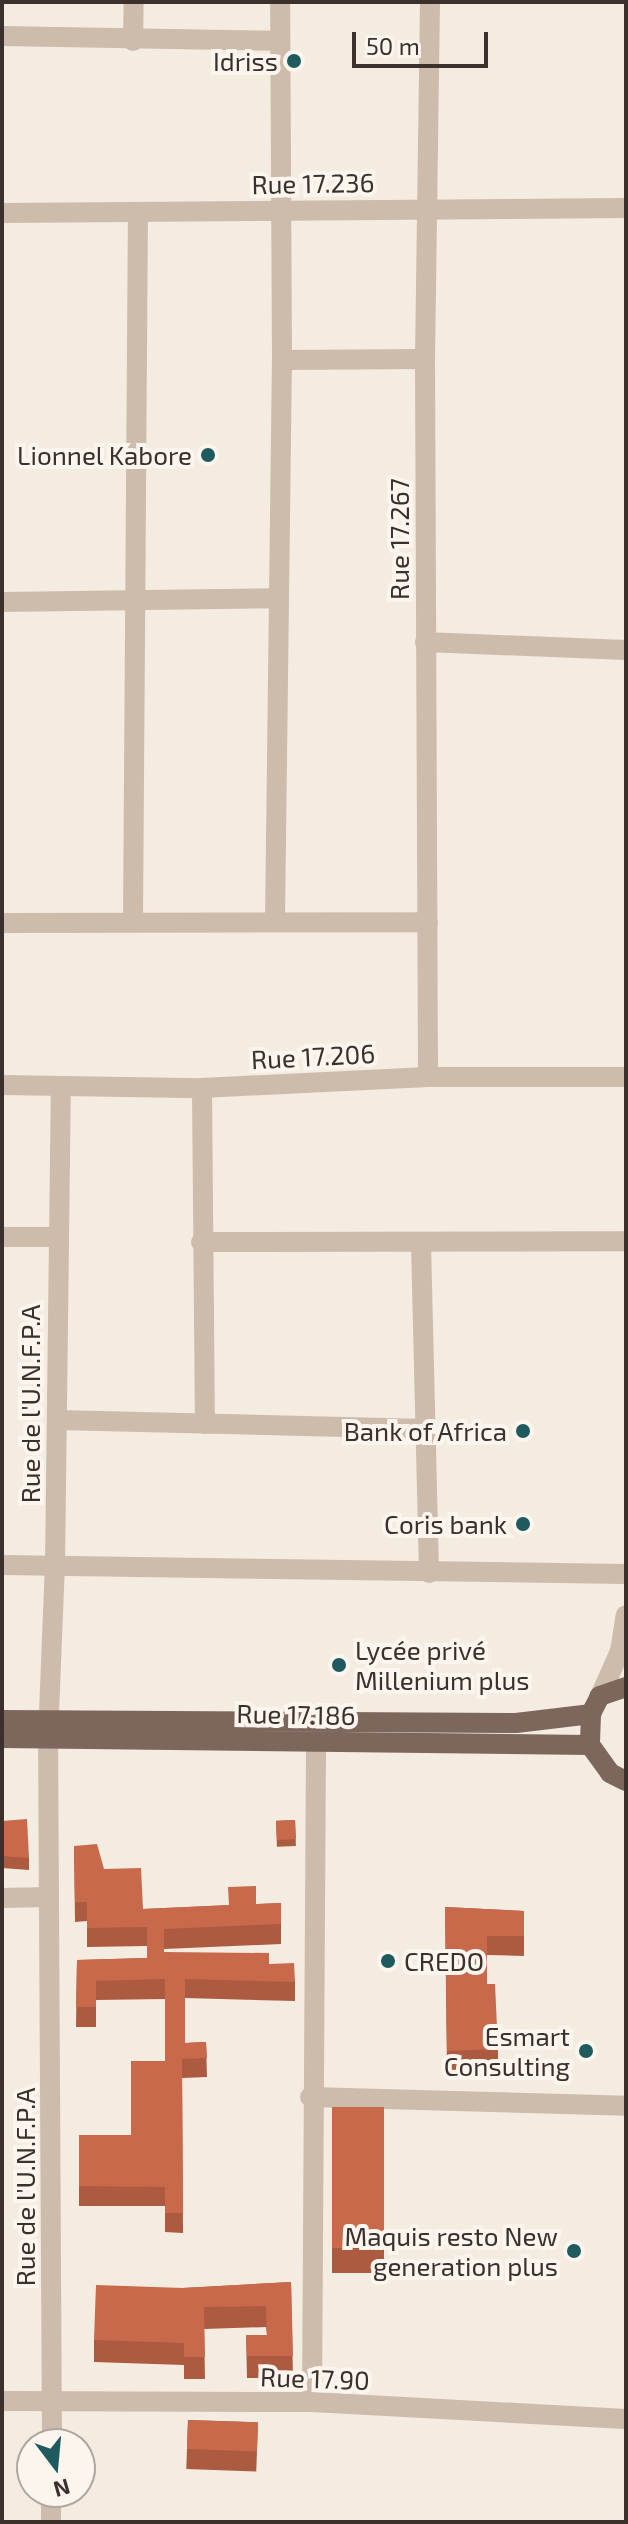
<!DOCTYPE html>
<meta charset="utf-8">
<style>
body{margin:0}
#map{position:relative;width:628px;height:2524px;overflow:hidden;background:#f4ebe1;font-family:"Exo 2",sans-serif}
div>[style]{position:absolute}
.minor>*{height:20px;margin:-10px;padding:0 10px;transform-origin:10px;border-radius:10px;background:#cdbbac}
.major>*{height:20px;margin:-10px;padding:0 10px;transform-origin:10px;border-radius:10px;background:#7d675c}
.wall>*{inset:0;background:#ac5a40;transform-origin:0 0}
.building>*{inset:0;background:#c8694b;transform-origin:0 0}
.dots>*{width:22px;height:22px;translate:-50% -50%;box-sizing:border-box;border:4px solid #fbf5ee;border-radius:50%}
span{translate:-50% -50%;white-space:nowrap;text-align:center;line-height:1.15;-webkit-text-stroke:8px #fbf5ee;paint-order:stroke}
.poi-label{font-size:26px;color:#3b302b}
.right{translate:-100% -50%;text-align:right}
.left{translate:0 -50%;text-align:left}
.street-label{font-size:26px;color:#3b302b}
.frame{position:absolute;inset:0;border:4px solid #3b302b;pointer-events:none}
.north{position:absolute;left:16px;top:2428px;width:80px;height:80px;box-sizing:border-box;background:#fbf5ee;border:2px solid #aea6a0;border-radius:50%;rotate:164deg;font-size:22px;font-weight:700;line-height:32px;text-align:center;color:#3b302b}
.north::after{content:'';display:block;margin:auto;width:28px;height:36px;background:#1f5a5e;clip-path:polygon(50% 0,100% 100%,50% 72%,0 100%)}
.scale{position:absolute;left:352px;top:32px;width:136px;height:36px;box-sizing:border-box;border:4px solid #3b302b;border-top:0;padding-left:10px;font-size:24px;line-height:28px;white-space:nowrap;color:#3b302b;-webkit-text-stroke:6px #fbf5ee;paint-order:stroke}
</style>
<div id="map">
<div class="minor">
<i style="left:2px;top:36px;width:277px;rotate:1deg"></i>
<i style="left:133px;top:41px;width:39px;rotate:-89deg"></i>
<i style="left:2px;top:213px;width:624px;rotate:-0.46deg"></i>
<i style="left:282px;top:360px;width:143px;rotate:-0.4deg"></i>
<i style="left:2px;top:602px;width:277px;rotate:-0.8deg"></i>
<i style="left:425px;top:642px;width:201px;rotate:2.3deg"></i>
<i style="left:133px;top:921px;width:708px;rotate:-89.6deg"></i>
<i style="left:275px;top:921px;width:561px;rotate:-89.29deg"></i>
<i style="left:282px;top:360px;width:358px;rotate:-90.3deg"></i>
<i style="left:2px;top:923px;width:426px;rotate:-0.1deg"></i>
<i style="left:428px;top:1077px;width:718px;rotate:-90.24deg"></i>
<i style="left:425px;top:359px;width:357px;rotate:-89.2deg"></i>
<i style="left:2px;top:1085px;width:200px;rotate:0.9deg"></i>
<i style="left:202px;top:1088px;width:226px;rotate:-2.8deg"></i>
<i style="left:428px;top:1077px;width:198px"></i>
<i style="left:202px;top:1088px;width:336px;rotate:89.5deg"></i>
<i style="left:2px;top:1237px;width:55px"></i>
<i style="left:201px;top:1242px;width:425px;rotate:-0.1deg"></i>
<i style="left:421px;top:1244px;width:329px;rotate:88.6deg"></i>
<i style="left:57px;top:1420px;width:368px;rotate:1.4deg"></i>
<i style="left:2px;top:1565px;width:624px;rotate:0.83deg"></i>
<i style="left:600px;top:1696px;width:49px;rotate:-66deg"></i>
<i style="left:620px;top:1651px;width:36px;rotate:-81deg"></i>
<i style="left:2px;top:1898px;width:47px;rotate:-1.2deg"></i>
<i style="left:310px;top:2097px;width:316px;rotate:1.6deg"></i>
<i style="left:2px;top:2401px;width:310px;rotate:0.2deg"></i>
<i style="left:312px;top:2402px;width:314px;rotate:3.1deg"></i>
<i style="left:312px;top:2402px;width:661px;rotate:-89.65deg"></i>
<i style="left:52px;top:2444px;width:706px;rotate:-90.32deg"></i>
<i style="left:48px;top:1738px;width:171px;rotate:-87.7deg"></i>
<i style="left:55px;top:1567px;width:479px;rotate:-89.3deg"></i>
<i style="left:51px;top:2522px;width:30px;rotate:-90deg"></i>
</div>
<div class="major">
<i style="left:626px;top:1687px;width:28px;rotate:161deg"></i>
<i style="left:600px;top:1696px;width:20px;rotate:117deg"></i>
<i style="left:591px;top:1714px;width:31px;rotate:92deg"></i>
<i style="left:590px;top:1745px;width:34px;rotate:54deg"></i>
<i style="left:610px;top:1773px;width:18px;rotate:27deg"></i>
<i style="left:2px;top:1720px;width:514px;rotate:0.33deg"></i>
<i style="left:516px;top:1723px;width:76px;rotate:-6.8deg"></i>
<i style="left:2px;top:1738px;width:588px;rotate:0.68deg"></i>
</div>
<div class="wall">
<i style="left:295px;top:1820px;width:26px;height:19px;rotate:88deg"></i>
<i style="clip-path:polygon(2px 1821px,29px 1858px,29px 1870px,2px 1868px)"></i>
<i style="clip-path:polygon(74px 1846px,104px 1869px,143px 1909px,281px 1903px,281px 1944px,164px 1949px,164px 1952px,269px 1964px,295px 1982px,295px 2001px,185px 1998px,185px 2043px,206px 2042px,207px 2077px,182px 2078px,183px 2233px,165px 2232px,165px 2206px,79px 2206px,79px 2135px,131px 2135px,165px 2061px,165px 1999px,96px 2000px,96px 2027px,76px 2027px,77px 1960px,147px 1958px,147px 1946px,87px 1947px,87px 1921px,75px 1922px)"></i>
<i style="clip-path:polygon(445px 1907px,524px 1911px,524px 1956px,487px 1955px,487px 1984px,498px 2049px,498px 2069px,447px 2070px)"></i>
<i style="left:332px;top:2107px;width:52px;height:166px"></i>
<i style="clip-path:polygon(291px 2282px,293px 2378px,247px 2378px,246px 2335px,267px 2335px,266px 2327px,204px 2329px,205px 2379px,184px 2379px,184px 2365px,94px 2362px,94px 2340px,183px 2288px)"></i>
<i style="left:188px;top:2420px;width:70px;height:49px;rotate:2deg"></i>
</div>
<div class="building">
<i style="clip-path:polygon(27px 1819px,29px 1858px,2px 1856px,2px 1821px)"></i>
<i style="left:295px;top:1820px;width:19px;height:19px;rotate:87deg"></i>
<i style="clip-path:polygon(97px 1844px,104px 1869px,141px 1868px,143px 1909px,229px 1905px,228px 1887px,256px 1886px,256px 1904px,281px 1903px,281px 1924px,164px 1929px,164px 1952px,269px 1953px,269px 1964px,294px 1963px,295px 1982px,185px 1979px,185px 2043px,206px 2042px,207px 2058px,182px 2059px,183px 2213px,165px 2213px,165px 2187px,79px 2186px,79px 2135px,131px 2135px,131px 2061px,165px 2061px,165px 1979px,96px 1981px,96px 2007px,76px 2007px,77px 1960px,147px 1958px,147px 1927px,87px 1928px,87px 1902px,75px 1902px,74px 1846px)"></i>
<i style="clip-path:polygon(445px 1907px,524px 1911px,524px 1936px,487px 1936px,487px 1984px,495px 1984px,498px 2049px,447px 2051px)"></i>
<i style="left:332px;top:2107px;width:52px;height:141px"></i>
<i style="clip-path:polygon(291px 2282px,293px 2356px,247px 2356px,246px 2335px,267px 2335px,266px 2306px,204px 2307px,205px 2357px,184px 2357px,184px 2343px,94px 2340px,96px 2285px,183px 2288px)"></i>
<i style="left:188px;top:2420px;width:70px;height:29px;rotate:2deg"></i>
</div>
<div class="dots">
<i style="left:294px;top:61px;background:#1f5a5e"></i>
<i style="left:208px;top:455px;background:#1f5a5e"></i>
<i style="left:523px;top:1431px;background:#1f5a5e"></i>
<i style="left:523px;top:1524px;background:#1f5a5e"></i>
<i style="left:339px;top:1665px;background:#1f5a5e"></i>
<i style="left:388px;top:1961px;background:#1f5a5e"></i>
<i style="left:586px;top:2051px;background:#1f5a5e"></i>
<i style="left:574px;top:2251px;background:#1f5a5e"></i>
</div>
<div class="poi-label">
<span class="right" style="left:278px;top:61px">Idriss</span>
<span class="right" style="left:192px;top:455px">Lionnel Kabore</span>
<span class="right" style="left:507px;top:1431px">Bank of Africa</span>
<span class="right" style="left:507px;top:1524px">Coris bank</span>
<span class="left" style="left:355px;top:1665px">Lycée privé<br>Millenium plus</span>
<span class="left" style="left:404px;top:1961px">CREDO</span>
<span class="right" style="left:570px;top:2051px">Esmart<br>Consulting</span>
<span class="right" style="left:558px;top:2251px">Maquis resto New<br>generation plus</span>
</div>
<div class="street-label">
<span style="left:313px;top:183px;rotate:-1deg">Rue 17.236</span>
<span style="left:399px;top:539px;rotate:-90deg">Rue 17.267</span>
<span style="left:313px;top:1056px;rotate:-3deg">Rue 17.206</span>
<span style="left:30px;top:1404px;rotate:-90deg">Rue de l'U.N.F.P.A</span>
<span style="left:296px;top:1714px;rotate:1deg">Rue 17.186</span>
<span style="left:25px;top:2187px;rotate:-90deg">Rue de l'U.N.F.P.A</span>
<span style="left:315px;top:2378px;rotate:2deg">Rue 17.90</span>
</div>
<div class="frame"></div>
<div class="north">N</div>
<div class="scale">50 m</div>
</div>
